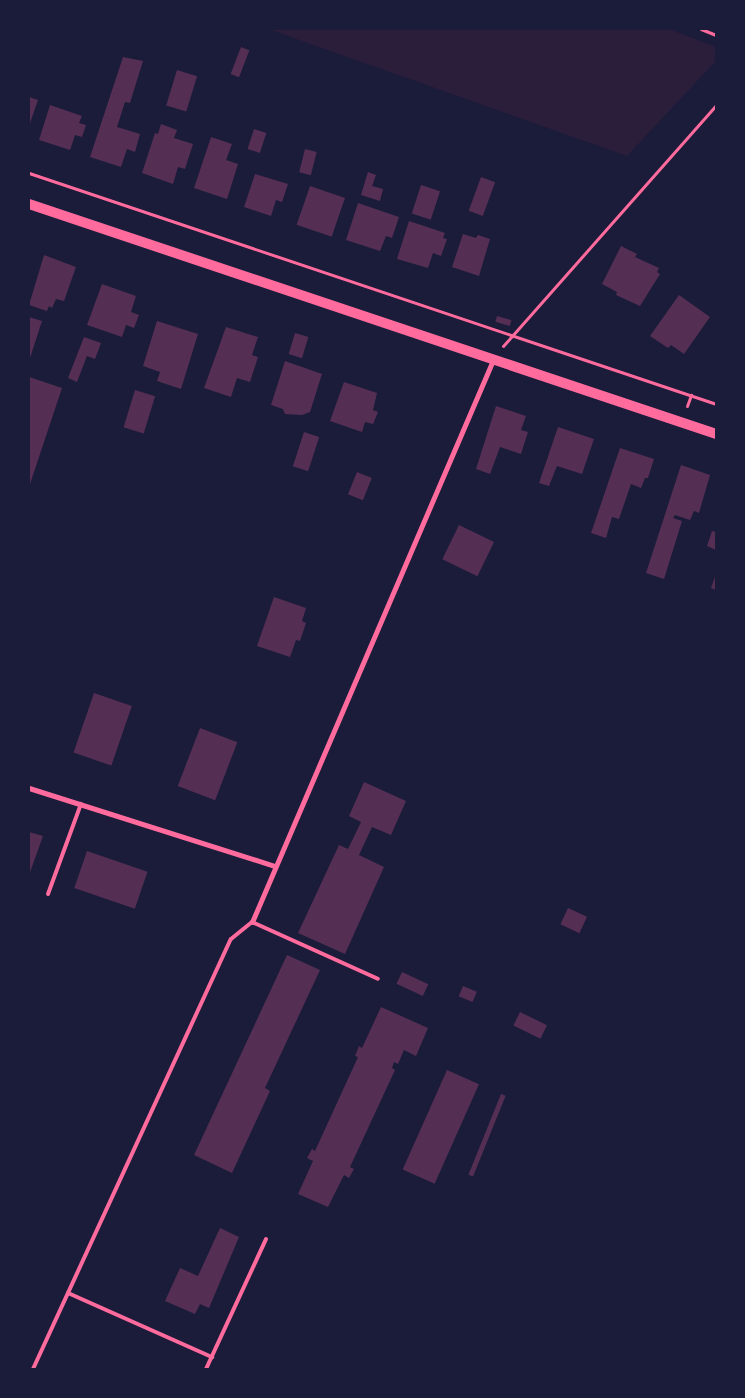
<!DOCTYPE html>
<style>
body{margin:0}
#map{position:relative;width:745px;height:1398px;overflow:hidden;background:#1b1b3a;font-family:Lora,serif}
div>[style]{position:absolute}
.green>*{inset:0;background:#2a1e3b}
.building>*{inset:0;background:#542f53;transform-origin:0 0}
.path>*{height:3px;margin:-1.5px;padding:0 1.5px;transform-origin:1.5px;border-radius:1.5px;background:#ff6b9d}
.service>*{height:4px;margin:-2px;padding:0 2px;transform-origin:2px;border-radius:2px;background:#ff6b9d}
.minor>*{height:5px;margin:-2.5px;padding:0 2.5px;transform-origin:2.5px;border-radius:2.5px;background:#ff6b9d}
.secondary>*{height:10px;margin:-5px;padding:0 5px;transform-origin:5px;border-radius:5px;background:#ff6b9d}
span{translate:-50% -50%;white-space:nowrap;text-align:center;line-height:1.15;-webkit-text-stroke:5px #1b1b3a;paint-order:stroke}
.frame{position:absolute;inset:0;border:30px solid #1b1b3a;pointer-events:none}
</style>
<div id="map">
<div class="green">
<i style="clip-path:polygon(268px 29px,669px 29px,716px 47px,716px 61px,627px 156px)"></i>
</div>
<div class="building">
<i style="left:241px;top:47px;width:9px;height:29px;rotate:21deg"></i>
<i style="clip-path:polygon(123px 57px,143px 61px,130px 103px,125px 102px,117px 127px,140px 134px,135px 152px,127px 149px,121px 167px,90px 157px)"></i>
<i style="left:177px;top:70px;width:21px;height:37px;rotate:17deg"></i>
<i style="clip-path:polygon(29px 97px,38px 100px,29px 126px)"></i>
<i style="clip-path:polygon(50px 105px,82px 116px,79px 123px,86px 125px,82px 137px,75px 135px,70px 150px,39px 140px)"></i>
<i style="clip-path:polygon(161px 124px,177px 130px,174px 138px,193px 144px,185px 169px,178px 167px,173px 184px,142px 173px,155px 133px,158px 134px)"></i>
<i style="left:254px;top:129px;width:13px;height:21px;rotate:18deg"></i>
<i style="clip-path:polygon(211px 137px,232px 144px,226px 160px,238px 164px,227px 199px,194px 188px)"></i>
<i style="left:305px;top:149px;width:12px;height:24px;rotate:14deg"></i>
<i style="clip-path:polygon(368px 172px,376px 175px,372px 186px,383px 189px,380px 201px,361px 195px)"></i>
<i style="clip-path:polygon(255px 174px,288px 184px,282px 202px,276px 200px,271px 216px,244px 207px)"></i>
<i style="left:481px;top:177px;width:15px;height:36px;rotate:20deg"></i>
<i style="left:421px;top:185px;width:20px;height:30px;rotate:18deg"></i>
<i style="left:310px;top:186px;width:37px;height:41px;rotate:19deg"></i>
<i style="clip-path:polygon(358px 203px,399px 217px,392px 238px,386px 236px,380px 251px,346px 240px)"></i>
<i style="clip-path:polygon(409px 221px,445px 233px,443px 238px,447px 239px,441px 256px,433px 253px,428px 268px,397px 259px)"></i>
<i style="clip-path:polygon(463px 234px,476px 238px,478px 235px,490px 239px,479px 276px,452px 267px)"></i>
<i style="clip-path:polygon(621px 246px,637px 254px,635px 257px,659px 268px,657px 272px,660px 274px,640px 306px,616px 295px,617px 292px,602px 284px)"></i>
<i style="clip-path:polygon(44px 255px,76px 267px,64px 301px,56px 299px,52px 308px,49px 306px,47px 311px,29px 305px)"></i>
<i style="clip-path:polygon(102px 284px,136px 296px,131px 312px,139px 315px,134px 328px,126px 325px,122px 337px,87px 325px)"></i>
<i style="clip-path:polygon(679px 295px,710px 317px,684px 354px,671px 345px,668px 348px,650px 336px)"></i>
<i style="left:497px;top:316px;width:15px;height:6px;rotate:16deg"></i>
<i style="clip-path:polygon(29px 317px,42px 321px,29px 361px)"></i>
<i style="clip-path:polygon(157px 321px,198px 334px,181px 389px,157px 381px,160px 372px,143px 366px)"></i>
<i style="clip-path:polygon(226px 327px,258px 337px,252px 355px,258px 357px,250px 382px,237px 378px,231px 397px,204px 388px)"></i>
<i style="left:295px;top:333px;width:14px;height:22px;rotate:17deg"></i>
<i style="clip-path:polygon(84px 337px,101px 343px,95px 359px,87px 356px,77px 382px,68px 378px)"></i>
<i style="clip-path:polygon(285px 361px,322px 374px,310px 412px,302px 415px,285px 414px,283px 409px,271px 405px)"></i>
<i style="clip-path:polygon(29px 377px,62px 388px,29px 487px)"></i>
<i style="clip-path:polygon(344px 382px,377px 393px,373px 410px,378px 412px,373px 424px,365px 422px,362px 432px,330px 421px)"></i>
<i style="left:135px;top:390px;width:21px;height:39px;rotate:17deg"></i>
<i style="clip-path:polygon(496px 406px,526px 416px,521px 430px,528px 432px,521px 454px,500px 447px,490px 474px,476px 469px)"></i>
<i style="clip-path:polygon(558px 427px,594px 439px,582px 474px,557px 466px,549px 486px,539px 483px)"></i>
<i style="left:304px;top:432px;width:16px;height:36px;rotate:18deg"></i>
<i style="clip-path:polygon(620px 448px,654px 459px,648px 478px,645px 478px,641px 488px,631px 484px,619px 519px,612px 517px,606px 538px,591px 533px)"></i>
<i style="clip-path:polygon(681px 465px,710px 475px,699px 513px,694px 511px,690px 520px,675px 515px,673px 518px,682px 521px,664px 579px,646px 573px)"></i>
<i style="left:357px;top:472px;width:16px;height:24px;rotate:22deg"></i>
<i style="left:459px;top:525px;width:39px;height:38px;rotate:26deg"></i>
<i style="clip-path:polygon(712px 531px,716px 532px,716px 550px,707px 546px)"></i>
<i style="clip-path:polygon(716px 574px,716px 590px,711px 588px)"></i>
<i style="clip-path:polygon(274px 597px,306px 608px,302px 621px,306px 623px,300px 641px,296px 640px,290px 657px,257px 646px)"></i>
<i style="left:94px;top:693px;width:40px;height:63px;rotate:19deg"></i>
<i style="left:200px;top:728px;width:40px;height:62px;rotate:21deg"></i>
<i style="clip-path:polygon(364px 782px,406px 801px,391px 835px,372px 827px,359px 855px,384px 867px,345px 954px,298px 933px,339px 845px,348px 849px,361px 822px,349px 816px)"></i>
<i style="clip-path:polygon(29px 832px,43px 836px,29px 875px)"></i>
<i style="left:87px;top:851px;width:64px;height:39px;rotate:19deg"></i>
<i style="left:568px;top:908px;width:21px;height:18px;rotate:25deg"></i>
<i style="clip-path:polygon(287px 955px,320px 970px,265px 1088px,270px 1091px,232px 1173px,194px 1155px)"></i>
<i style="left:402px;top:972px;width:29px;height:13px;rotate:25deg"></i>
<i style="left:463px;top:986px;width:15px;height:11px;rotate:23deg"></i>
<i style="clip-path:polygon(381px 1007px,428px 1028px,416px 1056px,404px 1050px,398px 1064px,394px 1062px,392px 1068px,395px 1070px,350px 1167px,354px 1169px,349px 1178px,344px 1175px,328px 1207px,298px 1194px,313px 1161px,307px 1158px,312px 1149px,315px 1151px,358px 1057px,355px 1056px,359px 1046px,362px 1048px)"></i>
<i style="left:520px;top:1012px;width:30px;height:15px;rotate:26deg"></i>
<i style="left:447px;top:1070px;width:35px;height:109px;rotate:24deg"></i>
<i style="left:501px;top:1094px;width:5px;height:87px;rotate:22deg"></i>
<i style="clip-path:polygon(220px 1228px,239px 1237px,209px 1308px,200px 1304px,195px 1314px,165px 1301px,180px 1268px,198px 1276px)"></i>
</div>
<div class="path">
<i style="left:701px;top:29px;width:16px;rotate:22deg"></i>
<i style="left:29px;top:173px;width:725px;rotate:18.58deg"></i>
<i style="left:503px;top:346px;width:322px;rotate:-48.5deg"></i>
<i style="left:687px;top:406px;width:12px;rotate:-70deg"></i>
</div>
<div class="service">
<i style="left:48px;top:894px;width:96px;rotate:-69.9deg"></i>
<i style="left:68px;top:1293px;width:158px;rotate:24deg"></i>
<i style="left:33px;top:1369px;width:473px;rotate:-65.3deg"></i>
<i style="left:231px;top:939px;width:27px;rotate:-39deg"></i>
<i style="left:252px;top:922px;width:138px;rotate:24.3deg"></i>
<i style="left:206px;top:1369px;width:143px;rotate:-65.2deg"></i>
</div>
<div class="minor">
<i style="left:29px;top:788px;width:258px;rotate:17.6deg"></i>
<i style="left:252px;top:922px;width:611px;rotate:-66.79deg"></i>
</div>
<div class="secondary">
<i style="left:29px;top:204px;width:724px;rotate:18.51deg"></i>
</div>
<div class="frame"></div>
</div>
